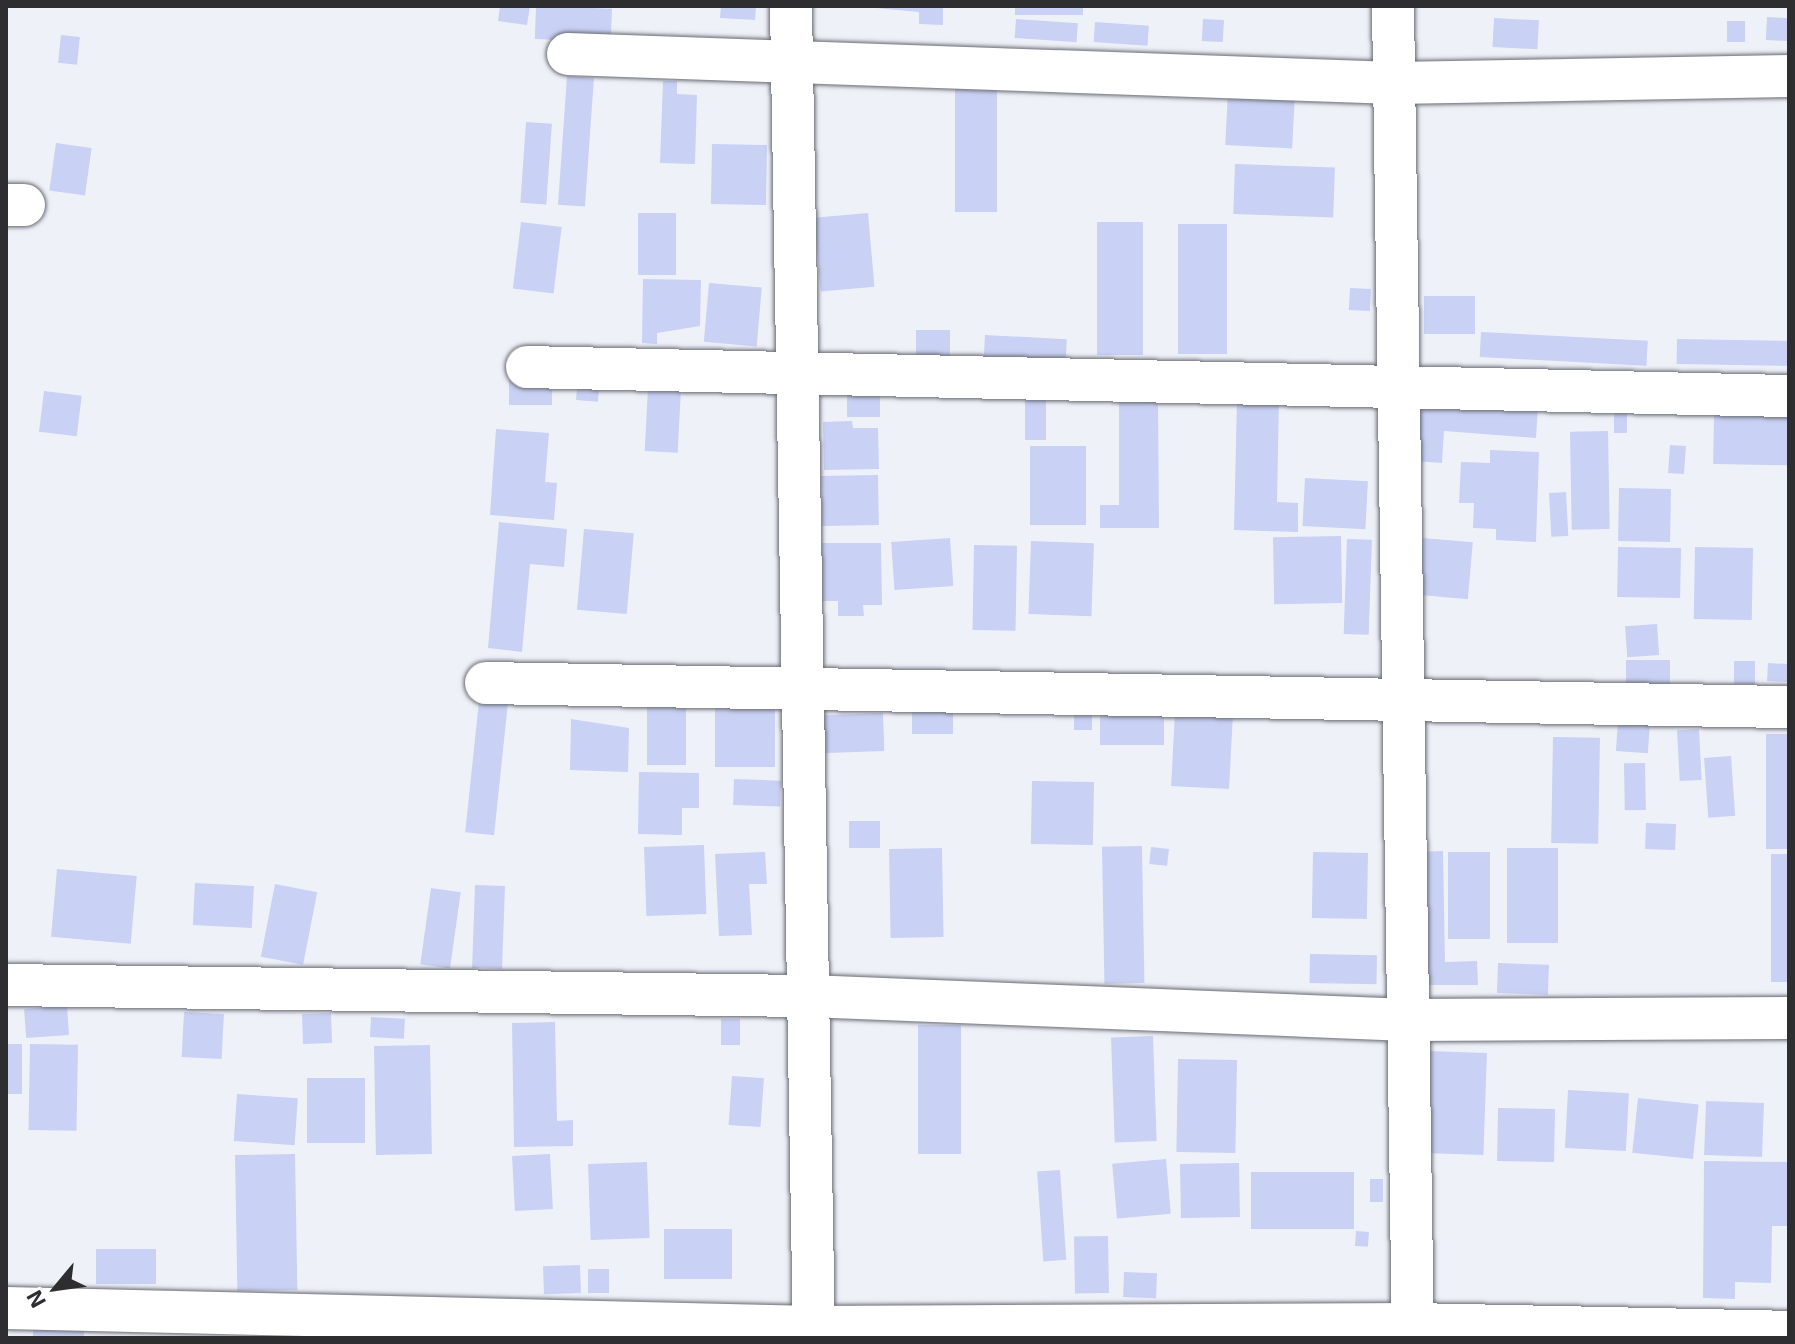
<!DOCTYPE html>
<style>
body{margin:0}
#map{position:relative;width:1795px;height:1344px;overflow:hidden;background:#eff1f9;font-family:"Exo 2",sans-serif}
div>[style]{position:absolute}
.building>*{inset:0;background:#c9d1f5;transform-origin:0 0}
.roads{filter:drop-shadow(0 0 2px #696b72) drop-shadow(0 0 2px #696b72)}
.minor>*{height:42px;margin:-21px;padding:0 21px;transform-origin:21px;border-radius:21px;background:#fff}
span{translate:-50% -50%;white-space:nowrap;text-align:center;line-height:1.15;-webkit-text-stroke:8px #fff;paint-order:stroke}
.frame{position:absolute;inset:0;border:8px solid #2e2e31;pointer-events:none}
.north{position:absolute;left:16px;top:1248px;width:80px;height:80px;-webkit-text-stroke:6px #fff;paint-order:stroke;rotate:241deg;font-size:22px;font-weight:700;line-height:32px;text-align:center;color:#2e2e31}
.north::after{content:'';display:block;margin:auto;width:28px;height:36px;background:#2e2e31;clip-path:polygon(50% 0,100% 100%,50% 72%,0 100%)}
</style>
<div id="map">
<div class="building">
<i style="clip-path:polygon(500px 6px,530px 6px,527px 25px,498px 21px)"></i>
<i style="left:536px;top:6px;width:76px;height:33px;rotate:2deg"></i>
<i style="clip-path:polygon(721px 6px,756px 6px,755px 20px,720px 18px)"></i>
<i style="clip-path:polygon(855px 6px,943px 6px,943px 25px,919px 24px,919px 12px)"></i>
<i style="left:1015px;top:6px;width:68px;height:9px"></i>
<i style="left:1767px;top:17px;width:22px;height:23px;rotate:3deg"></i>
<i style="left:1494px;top:18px;width:45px;height:29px;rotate:3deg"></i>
<i style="left:1016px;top:19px;width:62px;height:19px;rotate:4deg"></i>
<i style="left:1203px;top:19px;width:21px;height:22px;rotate:3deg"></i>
<i style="left:1727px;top:21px;width:18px;height:21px"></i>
<i style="left:1095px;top:22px;width:54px;height:20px;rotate:4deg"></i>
<i style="left:61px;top:35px;width:19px;height:28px;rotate:6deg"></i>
<i style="left:567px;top:76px;width:27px;height:129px;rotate:4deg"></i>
<i style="clip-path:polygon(663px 81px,677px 81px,677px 94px,697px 95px,695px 164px,660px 163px)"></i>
<i style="left:955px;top:84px;width:42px;height:128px"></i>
<i style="left:1228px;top:92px;width:67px;height:53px;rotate:3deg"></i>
<i style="left:526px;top:122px;width:26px;height:81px;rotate:4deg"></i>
<i style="left:56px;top:143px;width:36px;height:48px;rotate:8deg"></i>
<i style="left:712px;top:144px;width:55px;height:60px;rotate:1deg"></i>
<i style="left:1235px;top:164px;width:100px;height:50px;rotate:2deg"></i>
<i style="left:638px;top:213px;width:38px;height:62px"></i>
<i style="left:868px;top:213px;width:74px;height:54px;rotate:85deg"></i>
<i style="left:521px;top:222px;width:41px;height:67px;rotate:7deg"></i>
<i style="left:1097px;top:222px;width:46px;height:133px"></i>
<i style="left:1178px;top:224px;width:49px;height:130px"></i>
<i style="clip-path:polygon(643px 279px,701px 280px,700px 326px,657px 333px,657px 344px,642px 343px)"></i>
<i style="left:709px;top:283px;width:53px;height:59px;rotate:5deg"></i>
<i style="left:1350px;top:288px;width:21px;height:22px;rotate:3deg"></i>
<i style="left:1424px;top:296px;width:51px;height:38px"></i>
<i style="left:950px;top:330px;width:26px;height:34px;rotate:90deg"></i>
<i style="left:1481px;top:332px;width:167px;height:25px;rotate:3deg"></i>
<i style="left:985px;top:335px;width:82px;height:24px;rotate:3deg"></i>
<i style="left:1677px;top:339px;width:112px;height:25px;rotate:1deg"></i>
<i style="left:578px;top:377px;width:22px;height:23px;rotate:5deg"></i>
<i style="left:509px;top:379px;width:43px;height:26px"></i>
<i style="left:648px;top:388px;width:33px;height:63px;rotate:3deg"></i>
<i style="left:847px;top:390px;width:33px;height:27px"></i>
<i style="left:44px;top:391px;width:38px;height:41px;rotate:7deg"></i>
<i style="left:1025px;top:397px;width:21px;height:43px"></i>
<i style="clip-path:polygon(1119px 398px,1158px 398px,1159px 528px,1100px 528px,1100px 505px,1119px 505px)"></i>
<i style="clip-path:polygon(1237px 398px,1279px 399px,1277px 502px,1298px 503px,1298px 532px,1234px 530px)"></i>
<i style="clip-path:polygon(1417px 400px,1538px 407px,1536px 438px,1444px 431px,1442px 463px,1414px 461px)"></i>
<i style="left:1614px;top:409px;width:13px;height:24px"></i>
<i style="left:1714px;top:415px;width:75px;height:49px;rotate:1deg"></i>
<i style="clip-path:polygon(852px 421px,853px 428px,878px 428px,879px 469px,824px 470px,823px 422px)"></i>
<i style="clip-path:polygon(496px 429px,549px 433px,545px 482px,557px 483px,554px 520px,490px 515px)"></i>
<i style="left:1608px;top:431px;width:98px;height:38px;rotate:89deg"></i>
<i style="left:1670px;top:445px;width:16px;height:28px;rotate:4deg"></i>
<i style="left:1030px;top:446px;width:56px;height:79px"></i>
<i style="clip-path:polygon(1490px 450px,1539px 452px,1536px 542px,1496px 540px,1496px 529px,1473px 528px,1474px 503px,1459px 503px,1461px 462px,1490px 463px)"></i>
<i style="left:878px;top:475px;width:50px;height:57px;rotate:89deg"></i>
<i style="left:1305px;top:478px;width:63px;height:48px;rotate:3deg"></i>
<i style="left:1619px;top:488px;width:52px;height:53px;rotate:1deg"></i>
<i style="left:1566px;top:492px;width:44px;height:17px;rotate:87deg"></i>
<i style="clip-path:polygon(499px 522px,567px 529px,564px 567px,530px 564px,522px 652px,488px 648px)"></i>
<i style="left:584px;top:529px;width:50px;height:81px;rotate:5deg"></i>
<i style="left:1341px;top:536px;width:67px;height:68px;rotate:89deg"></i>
<i style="left:950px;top:538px;width:48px;height:59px;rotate:86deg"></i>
<i style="left:1423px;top:538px;width:50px;height:57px;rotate:5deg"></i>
<i style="left:1347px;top:539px;width:25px;height:95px;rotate:2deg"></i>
<i style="left:1031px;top:541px;width:63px;height:73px;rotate:2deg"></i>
<i style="clip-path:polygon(822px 543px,881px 543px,882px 605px,863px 605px,864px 616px,838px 616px,838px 601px,822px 601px)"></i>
<i style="left:974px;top:545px;width:43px;height:85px;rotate:1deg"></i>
<i style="left:1618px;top:547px;width:63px;height:50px;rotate:1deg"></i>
<i style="left:1695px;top:547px;width:58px;height:72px;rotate:1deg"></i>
<i style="left:1657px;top:624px;width:31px;height:32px;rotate:86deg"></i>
<i style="left:1626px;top:660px;width:44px;height:24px"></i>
<i style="left:1755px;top:661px;width:23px;height:21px;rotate:90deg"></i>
<i style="left:1768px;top:663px;width:21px;height:18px;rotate:3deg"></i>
<i style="left:479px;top:701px;width:29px;height:132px;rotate:6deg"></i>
<i style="left:715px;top:706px;width:60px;height:61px"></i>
<i style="left:647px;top:707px;width:39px;height:58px"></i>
<i style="left:1092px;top:707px;width:23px;height:18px;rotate:90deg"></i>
<i style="left:953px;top:711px;width:23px;height:41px;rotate:90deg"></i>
<i style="left:1175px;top:712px;width:58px;height:74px;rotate:3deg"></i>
<i style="left:883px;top:713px;width:38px;height:65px;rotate:88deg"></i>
<i style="left:1164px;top:715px;width:30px;height:64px;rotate:90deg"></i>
<i style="clip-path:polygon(571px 719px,629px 728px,628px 772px,570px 770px)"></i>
<i style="left:1618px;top:721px;width:32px;height:30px;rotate:4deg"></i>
<i style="left:1699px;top:729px;width:51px;height:22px;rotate:87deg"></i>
<i style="left:1766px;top:734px;width:23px;height:115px"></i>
<i style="left:1553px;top:737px;width:47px;height:106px;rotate:1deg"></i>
<i style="left:1731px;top:756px;width:60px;height:27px;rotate:86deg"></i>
<i style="left:1645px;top:763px;width:47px;height:21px;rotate:89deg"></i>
<i style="clip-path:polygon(639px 772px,699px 773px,699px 808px,682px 808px,682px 835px,638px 834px)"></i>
<i style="left:734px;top:779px;width:47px;height:26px;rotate:2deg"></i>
<i style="left:1032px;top:781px;width:62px;height:63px;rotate:1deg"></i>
<i style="left:849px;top:821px;width:31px;height:27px"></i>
<i style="left:1646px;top:823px;width:30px;height:26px;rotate:2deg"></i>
<i style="left:704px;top:845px;width:69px;height:60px;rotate:88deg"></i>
<i style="left:1142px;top:846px;width:137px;height:40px;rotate:89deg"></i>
<i style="left:1151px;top:847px;width:18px;height:17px;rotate:6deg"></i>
<i style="left:942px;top:848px;width:89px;height:53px;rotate:89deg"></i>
<i style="left:1507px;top:848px;width:51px;height:95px"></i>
<i style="clip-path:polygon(1443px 851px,1445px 962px,1477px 961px,1478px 985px,1419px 985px,1417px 852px)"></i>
<i style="clip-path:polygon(765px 852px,767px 884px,749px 884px,752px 935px,719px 936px,715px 854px)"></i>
<i style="left:1313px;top:852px;width:55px;height:66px;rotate:1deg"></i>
<i style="left:1448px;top:852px;width:42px;height:87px"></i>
<i style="left:1771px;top:854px;width:18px;height:128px"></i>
<i style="left:57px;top:869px;width:80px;height:68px;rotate:5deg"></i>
<i style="left:195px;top:883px;width:59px;height:42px;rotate:3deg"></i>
<i style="left:275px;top:884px;width:43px;height:74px;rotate:11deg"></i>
<i style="left:475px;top:885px;width:30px;height:83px;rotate:2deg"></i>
<i style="left:431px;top:888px;width:30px;height:77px;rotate:8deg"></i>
<i style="left:1310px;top:954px;width:67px;height:29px;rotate:1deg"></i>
<i style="left:1498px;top:963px;width:51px;height:30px;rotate:2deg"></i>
<i style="left:67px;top:1006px;width:29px;height:43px;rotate:86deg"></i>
<i style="left:184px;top:1012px;width:40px;height:45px;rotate:3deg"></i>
<i style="left:331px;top:1013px;width:30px;height:29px;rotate:88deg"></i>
<i style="left:371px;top:1017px;width:34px;height:20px;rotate:3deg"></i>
<i style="left:721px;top:1019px;width:19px;height:26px"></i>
<i style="clip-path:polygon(555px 1022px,557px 1121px,573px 1120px,573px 1146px,514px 1147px,512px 1023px)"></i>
<i style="left:918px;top:1025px;width:43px;height:129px"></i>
<i style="left:1153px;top:1036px;width:105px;height:42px;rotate:88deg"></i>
<i style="left:6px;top:1044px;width:16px;height:50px"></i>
<i style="left:30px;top:1044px;width:48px;height:86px;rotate:1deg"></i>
<i style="left:430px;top:1045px;width:109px;height:56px;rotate:89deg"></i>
<i style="left:1428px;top:1051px;width:59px;height:102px;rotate:2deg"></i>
<i style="left:1178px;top:1059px;width:59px;height:93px;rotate:1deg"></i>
<i style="left:732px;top:1076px;width:32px;height:49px;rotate:4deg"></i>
<i style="left:307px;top:1078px;width:58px;height:65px"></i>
<i style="left:1568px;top:1090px;width:61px;height:58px;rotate:3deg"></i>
<i style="left:237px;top:1094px;width:61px;height:47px;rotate:4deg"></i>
<i style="left:1638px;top:1098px;width:61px;height:55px;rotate:6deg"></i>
<i style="left:1706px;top:1101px;width:58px;height:54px;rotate:2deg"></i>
<i style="left:1498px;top:1108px;width:57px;height:53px;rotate:1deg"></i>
<i style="left:295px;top:1154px;width:136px;height:60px;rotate:89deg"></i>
<i style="left:550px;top:1154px;width:55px;height:38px;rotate:87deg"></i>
<i style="left:1166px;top:1159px;width:55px;height:54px;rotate:85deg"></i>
<i style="clip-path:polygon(1704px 1161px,1789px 1162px,1789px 1226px,1772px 1226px,1771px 1283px,1735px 1282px,1735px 1299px,1703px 1298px)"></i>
<i style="left:647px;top:1162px;width:76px;height:59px;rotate:88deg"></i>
<i style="left:1239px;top:1163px;width:54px;height:59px;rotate:89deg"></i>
<i style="left:1060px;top:1170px;width:90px;height:23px;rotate:86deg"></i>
<i style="left:1251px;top:1172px;width:103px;height:57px"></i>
<i style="left:1370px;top:1179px;width:13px;height:23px"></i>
<i style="left:664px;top:1229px;width:68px;height:50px"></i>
<i style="left:1356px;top:1231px;width:13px;height:15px;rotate:4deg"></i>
<i style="left:1108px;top:1236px;width:57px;height:34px;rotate:89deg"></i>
<i style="left:96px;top:1249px;width:60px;height:35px"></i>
<i style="left:580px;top:1265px;width:28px;height:37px;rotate:88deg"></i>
<i style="left:588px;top:1269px;width:21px;height:24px"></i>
<i style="left:1124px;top:1272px;width:33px;height:25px;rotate:2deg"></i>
<i style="left:33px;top:1323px;width:51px;height:15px"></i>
</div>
<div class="roads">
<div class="minor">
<i style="left:791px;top:6px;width:1332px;rotate:89.01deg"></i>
<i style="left:1393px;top:6px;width:1332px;rotate:89.14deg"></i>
<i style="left:568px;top:54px;width:827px;rotate:2.01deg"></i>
<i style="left:1394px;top:83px;width:395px;rotate:-1deg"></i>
<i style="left:6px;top:205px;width:18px"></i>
<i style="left:527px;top:367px;width:1262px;rotate:1.32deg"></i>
<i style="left:486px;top:683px;width:1303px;rotate:1.06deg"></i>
<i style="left:6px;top:985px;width:802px;rotate:0.79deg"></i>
<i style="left:808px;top:996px;width:600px;rotate:2.29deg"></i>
<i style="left:1408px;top:1020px;width:381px;rotate:-0.3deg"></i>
<i style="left:6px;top:1308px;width:807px;rotate:1.35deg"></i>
<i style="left:813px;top:1327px;width:600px;rotate:-0.29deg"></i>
<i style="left:1413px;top:1324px;width:376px;rotate:1.2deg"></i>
</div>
</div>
<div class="frame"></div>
<div class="north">N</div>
</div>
